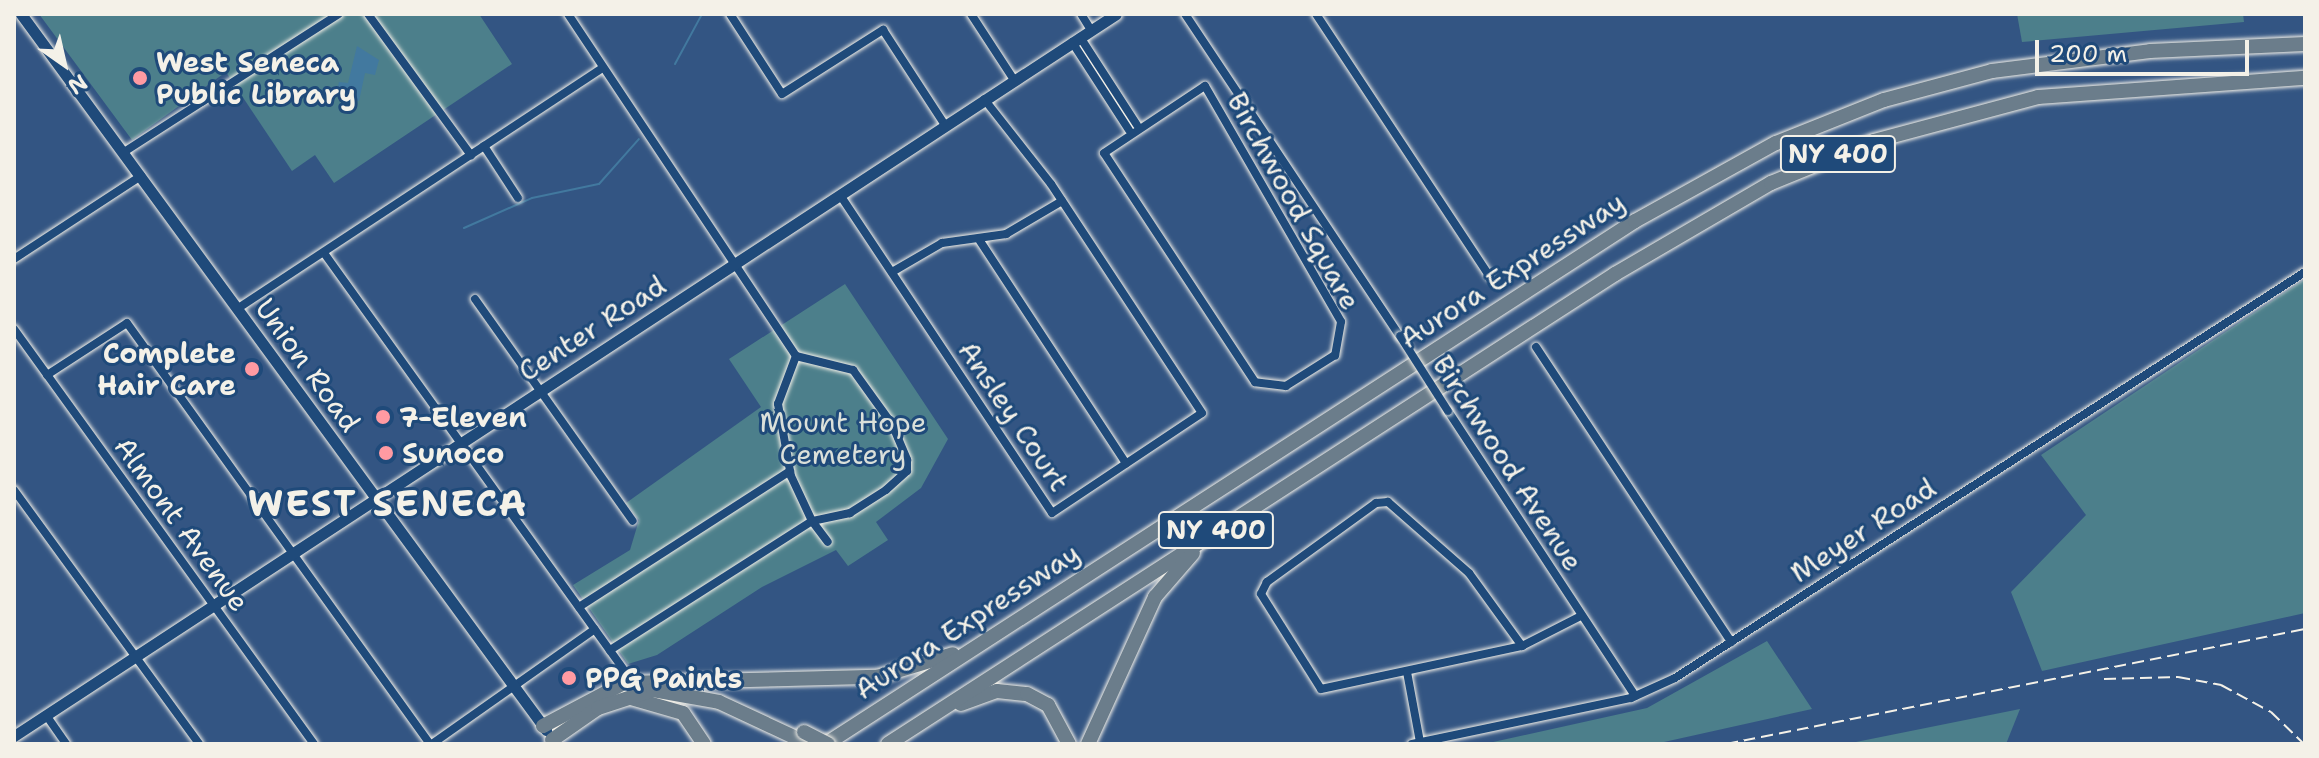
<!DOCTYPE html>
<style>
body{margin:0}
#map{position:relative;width:2319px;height:758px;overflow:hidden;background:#335583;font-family:"Shantell Sans",sans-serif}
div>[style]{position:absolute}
.green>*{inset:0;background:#4c7f8b}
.water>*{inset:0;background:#42799f}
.stream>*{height:2px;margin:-1px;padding:0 1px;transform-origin:1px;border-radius:1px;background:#42799f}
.roads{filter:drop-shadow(0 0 2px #f4f1e8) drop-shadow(0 0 2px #f4f1e8)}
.minor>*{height:8px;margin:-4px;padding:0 4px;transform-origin:4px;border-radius:4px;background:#1f4a7a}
.secondary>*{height:11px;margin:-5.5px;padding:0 5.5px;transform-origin:5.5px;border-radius:5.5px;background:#1f4a7a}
.motorway>*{height:14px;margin:-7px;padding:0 7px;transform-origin:7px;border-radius:7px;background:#6b7d8b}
.rail>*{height:2px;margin-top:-1px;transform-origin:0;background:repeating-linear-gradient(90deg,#f4f1e8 0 12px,transparent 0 18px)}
.bridges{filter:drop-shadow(0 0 2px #f4f1e8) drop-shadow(0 0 2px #f4f1e8)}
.minor-bridge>*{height:8px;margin:-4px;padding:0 4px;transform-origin:4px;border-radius:4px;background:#1f4a7a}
.motorway-bridge>*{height:14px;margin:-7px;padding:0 7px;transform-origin:7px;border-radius:7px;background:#6b7d8b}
.dots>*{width:22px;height:22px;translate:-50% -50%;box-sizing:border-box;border:4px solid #1f4a7a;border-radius:50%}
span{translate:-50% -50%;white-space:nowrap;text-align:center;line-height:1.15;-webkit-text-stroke:6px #1f4a7a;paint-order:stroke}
.shield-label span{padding:2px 6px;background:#1f4a7a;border:2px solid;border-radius:6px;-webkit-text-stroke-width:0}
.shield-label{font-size:26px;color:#f4f1e8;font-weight:700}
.poi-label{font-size:28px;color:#f4f1e8;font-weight:700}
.left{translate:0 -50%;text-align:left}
.right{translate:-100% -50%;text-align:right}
.street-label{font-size:28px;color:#f4f1e8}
.park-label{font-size:28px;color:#dbe0da}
.district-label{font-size:36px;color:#f4f1e8;font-weight:700;letter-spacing:2px}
.frame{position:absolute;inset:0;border:16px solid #f4f1e8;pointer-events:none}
.north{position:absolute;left:24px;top:24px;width:80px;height:80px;-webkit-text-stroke:6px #1f4a7a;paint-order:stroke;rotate:146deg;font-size:22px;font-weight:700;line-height:32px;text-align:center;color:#f4f1e8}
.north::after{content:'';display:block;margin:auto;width:28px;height:36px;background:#f4f1e8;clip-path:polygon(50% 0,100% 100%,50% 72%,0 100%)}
.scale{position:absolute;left:2035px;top:40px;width:214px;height:36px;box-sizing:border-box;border:4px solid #f4f1e8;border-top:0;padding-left:10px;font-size:24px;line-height:28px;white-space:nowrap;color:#f4f1e8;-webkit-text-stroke:6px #1f4a7a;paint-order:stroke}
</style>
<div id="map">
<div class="green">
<i style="clip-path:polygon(39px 14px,479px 14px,512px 64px,334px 183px,315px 155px,292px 171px,226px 72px,132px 140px)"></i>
<i style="clip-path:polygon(2017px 14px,2243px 14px,2244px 22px,2022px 42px)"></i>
<i style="clip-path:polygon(2305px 279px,2305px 613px,2042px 671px,2011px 592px,2086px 515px,2041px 455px)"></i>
<i style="clip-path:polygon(845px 284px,948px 439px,921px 488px,876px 522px,888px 540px,848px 566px,836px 550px,762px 587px,657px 655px,628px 664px,573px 585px,630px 550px,639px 520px,626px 503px,761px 407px,729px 359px)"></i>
<i style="clip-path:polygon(1767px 641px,1812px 709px,1655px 744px,1484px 744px,1647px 708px)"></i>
<i style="clip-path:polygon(2020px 709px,2006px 744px,1846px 744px)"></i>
</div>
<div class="water">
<i style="clip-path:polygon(357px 46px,379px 60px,375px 75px,365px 73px,359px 101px,336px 96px,339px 82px,348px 83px)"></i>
</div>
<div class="stream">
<i style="left:675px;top:64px;width:57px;rotate:-61.6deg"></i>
<i style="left:464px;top:228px;width:74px;rotate:-23.8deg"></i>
<i style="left:532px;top:198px;width:68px;rotate:-11.8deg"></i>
<i style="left:599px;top:184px;width:60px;rotate:-48.4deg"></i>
</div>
<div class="roads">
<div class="minor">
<i style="left:368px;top:14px;width:175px;rotate:53.9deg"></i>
<i style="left:568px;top:14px;width:411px;rotate:56.3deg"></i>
<i style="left:796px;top:356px;width:51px;rotate:110.6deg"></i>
<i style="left:778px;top:404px;width:73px;rotate:79.8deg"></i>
<i style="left:791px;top:476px;width:50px;rotate:65deg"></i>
<i style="left:812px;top:521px;width:240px;rotate:147.4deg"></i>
<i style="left:730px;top:14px;width:95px;rotate:57deg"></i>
<i style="left:782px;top:94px;width:120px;rotate:-32.4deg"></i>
<i style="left:883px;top:30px;width:113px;rotate:56.9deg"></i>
<i style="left:971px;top:14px;width:79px;rotate:56.9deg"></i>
<i style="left:1081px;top:14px;width:19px;rotate:58deg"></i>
<i style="left:1185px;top:14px;width:387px;rotate:56.3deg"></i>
<i style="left:1316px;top:14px;width:315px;rotate:56.5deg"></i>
<i style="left:1080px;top:37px;width:105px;rotate:57.1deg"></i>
<i style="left:1072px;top:42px;width:105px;rotate:57.1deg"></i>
<i style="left:1205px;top:86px;width:272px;rotate:60deg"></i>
<i style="left:1341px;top:322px;width:34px;rotate:100deg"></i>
<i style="left:1335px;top:355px;width:58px;rotate:147.7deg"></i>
<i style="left:1286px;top:386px;width:31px;rotate:-173deg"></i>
<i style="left:1255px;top:382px;width:274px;rotate:-123.4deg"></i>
<i style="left:1104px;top:153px;width:121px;rotate:-33.6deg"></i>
<i style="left:484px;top:146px;width:62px;rotate:56.8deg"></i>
<i style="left:124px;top:152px;width:255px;rotate:-32.7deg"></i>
<i style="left:840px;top:195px;width:382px;rotate:56.3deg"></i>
<i style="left:1052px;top:513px;width:180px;rotate:-33.7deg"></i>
<i style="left:1202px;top:413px;width:274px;rotate:-123.4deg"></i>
<i style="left:1051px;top:184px;width:108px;rotate:-128.2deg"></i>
<i style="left:980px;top:241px;width:266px;rotate:56.7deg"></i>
<i style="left:324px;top:253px;width:514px;rotate:54.27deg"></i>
<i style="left:14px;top:259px;width:152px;rotate:-33.2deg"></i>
<i style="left:892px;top:272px;width:58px;rotate:-30.1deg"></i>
<i style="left:942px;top:243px;width:65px;rotate:-8deg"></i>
<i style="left:1006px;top:234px;width:65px;rotate:-30.5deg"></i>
<i style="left:475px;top:299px;width:272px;rotate:54.6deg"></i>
<i style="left:237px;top:309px;width:438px;rotate:-33.4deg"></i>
<i style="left:14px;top:329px;width:512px;rotate:54.14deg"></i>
<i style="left:1536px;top:347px;width:354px;rotate:56.5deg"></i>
<i style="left:796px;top:356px;width:59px;rotate:13.8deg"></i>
<i style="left:853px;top:370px;width:67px;rotate:54.2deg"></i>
<i style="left:892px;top:424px;width:39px;rotate:67deg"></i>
<i style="left:907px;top:460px;width:11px;rotate:90deg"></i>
<i style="left:907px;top:471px;width:28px;rotate:138deg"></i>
<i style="left:886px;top:490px;width:43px;rotate:147.4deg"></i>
<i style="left:850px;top:513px;width:39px;rotate:168deg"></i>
<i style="left:812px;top:521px;width:26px;rotate:53deg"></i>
<i style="left:47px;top:375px;width:95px;rotate:-33deg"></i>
<i style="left:127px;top:323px;width:519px;rotate:54.26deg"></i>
<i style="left:1448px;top:411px;width:341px;rotate:56.7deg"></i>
<i style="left:14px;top:490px;width:314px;rotate:53.9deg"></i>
<i style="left:579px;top:607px;width:251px;rotate:-32.8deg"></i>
<i style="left:1522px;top:646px;width:90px;rotate:-126deg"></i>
<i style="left:1469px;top:573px;width:108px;rotate:-138.8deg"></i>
<i style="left:1388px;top:502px;width:12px;rotate:175deg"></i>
<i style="left:1376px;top:503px;width:135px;rotate:144.1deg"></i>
<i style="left:1267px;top:582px;width:13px;rotate:117deg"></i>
<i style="left:1261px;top:594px;width:112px;rotate:57.7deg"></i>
<i style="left:1321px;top:689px;width:206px;rotate:-12.1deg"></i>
<i style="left:1522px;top:646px;width:66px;rotate:-27deg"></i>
<i style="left:1407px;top:672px;width:71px;rotate:79.5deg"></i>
<i style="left:46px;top:715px;width:35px;rotate:55deg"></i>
<i style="left:432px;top:744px;width:199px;rotate:-35.2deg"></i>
<i style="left:1412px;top:744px;width:224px;rotate:-11.9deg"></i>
<i style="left:1631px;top:698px;width:48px;rotate:-24.4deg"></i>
<i style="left:1675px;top:678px;width:749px;rotate:-32.8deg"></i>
</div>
<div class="secondary">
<i style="left:21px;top:14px;width:888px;rotate:53.75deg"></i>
<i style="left:14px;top:736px;width:1317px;rotate:-33.23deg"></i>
</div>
<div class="motorway">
<i style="left:631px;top:698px;width:54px;rotate:16.1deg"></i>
<i style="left:683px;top:713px;width:37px;rotate:56deg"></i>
<i style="left:961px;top:704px;width:38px;rotate:-20deg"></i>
<i style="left:997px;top:691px;width:30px;rotate:6deg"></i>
<i style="left:1027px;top:694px;width:24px;rotate:28deg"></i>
<i style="left:1048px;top:705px;width:44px;rotate:61.7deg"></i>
<i style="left:543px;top:726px;width:92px;rotate:-28deg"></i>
<i style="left:624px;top:683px;width:253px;rotate:-1.4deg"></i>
<i style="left:877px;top:677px;width:79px;rotate:-16.8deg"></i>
<i style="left:552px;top:740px;width:56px;rotate:-34.8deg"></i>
<i style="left:598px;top:708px;width:58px;rotate:-18.1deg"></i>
<i style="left:653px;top:690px;width:67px;rotate:10.3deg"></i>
<i style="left:719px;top:702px;width:99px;rotate:25deg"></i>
<i style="left:826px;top:744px;width:963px;rotate:-32.88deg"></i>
<i style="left:1635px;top:221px;width:161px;rotate:-29deg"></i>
<i style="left:1776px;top:143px;width:116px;rotate:-21.7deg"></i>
<i style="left:1884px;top:100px;width:112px;rotate:-15deg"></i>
<i style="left:1992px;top:71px;width:159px;rotate:-7.2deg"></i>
<i style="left:2150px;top:51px;width:155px;rotate:-2.6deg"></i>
<i style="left:888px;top:744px;width:866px;rotate:-32.88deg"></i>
<i style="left:1615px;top:274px;width:181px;rotate:-30.3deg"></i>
<i style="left:1771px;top:183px;width:111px;rotate:-22.2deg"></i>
<i style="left:1874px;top:141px;width:170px;rotate:-15deg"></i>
<i style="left:2038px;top:97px;width:268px;rotate:-4.1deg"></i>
<i style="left:1088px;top:744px;width:162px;rotate:-65.5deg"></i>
<i style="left:1155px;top:597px;width:58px;rotate:-49.2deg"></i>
</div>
</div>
<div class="rail">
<i style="left:2104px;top:679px;width:74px;rotate:-1.5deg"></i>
<i style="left:2178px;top:677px;width:44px;rotate:10.5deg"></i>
<i style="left:2221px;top:685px;width:57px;rotate:28.4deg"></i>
<i style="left:2271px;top:712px;width:46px;rotate:44.1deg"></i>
<i style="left:1726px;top:744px;width:590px;rotate:-11.23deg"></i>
</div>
<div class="bridges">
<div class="minor-bridge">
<i style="left:1400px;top:336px;width:89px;rotate:57.4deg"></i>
</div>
<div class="motorway-bridge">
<i style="left:804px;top:732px;width:27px;rotate:27deg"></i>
</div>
</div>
<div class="dots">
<i style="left:140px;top:78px;background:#ff9aa2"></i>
<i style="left:252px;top:369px;background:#ff9aa2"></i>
<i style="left:383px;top:417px;background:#ff9aa2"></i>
<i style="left:386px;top:453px;background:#ff9aa2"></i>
<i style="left:569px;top:678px;background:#ff9aa2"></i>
</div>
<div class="shield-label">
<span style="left:1838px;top:154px">NY 400</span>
<span style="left:1216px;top:530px">NY 400</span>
</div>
<div class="poi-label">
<span class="left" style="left:156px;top:78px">West Seneca<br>Public Library</span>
<span class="right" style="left:236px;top:369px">Complete<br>Hair Care</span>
<span class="left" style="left:399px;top:417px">7-Eleven</span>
<span class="left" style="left:402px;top:453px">Sunoco</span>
<span class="left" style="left:585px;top:678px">PPG Paints</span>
</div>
<div class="street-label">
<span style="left:1294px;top:201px;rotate:61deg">Birchwood Square</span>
<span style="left:1512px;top:270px;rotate:-33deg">Aurora Expressway</span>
<span style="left:592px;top:328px;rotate:-33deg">Center Road</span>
<span style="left:308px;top:365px;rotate:54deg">Union Road</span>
<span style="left:1014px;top:416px;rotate:56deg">Ansley Court</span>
<span style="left:1508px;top:463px;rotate:57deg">Birchwood Avenue</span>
<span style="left:182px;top:524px;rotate:54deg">Almont Avenue</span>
<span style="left:1863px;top:530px;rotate:-33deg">Meyer Road</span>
<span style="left:967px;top:621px;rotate:-33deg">Aurora Expressway</span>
</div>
<div class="park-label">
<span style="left:843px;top:438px">Mount Hope<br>Cemetery</span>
</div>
<div class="district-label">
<span style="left:388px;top:504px">WEST SENECA</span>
</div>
<div class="frame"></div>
<div class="north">N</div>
<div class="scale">200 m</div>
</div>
